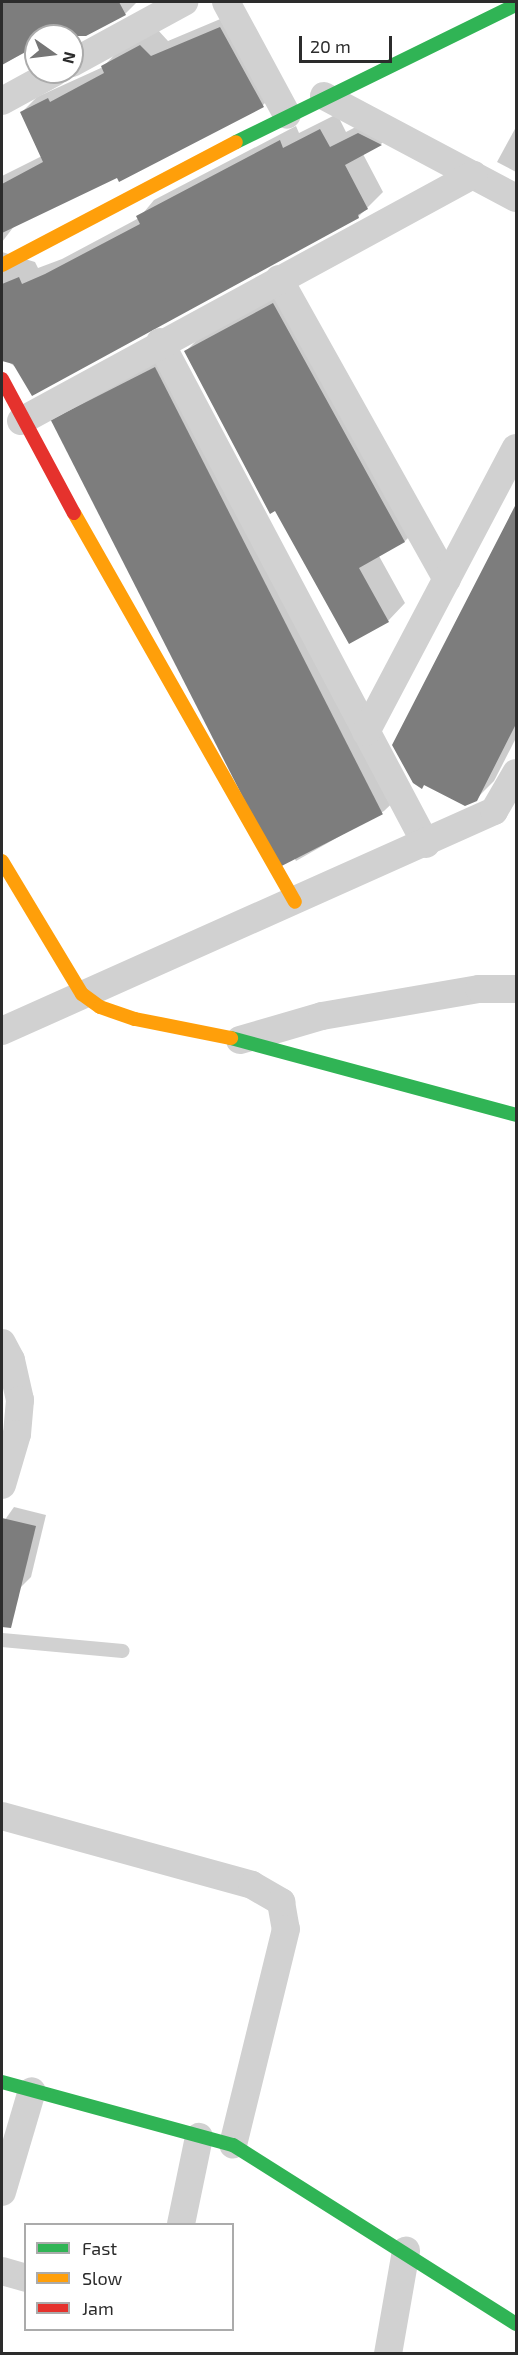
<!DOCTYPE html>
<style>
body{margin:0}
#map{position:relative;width:518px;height:2355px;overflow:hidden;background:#fff;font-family:"Exo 2",sans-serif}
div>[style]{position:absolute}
.shadow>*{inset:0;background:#0003}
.building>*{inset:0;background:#7d7d7d;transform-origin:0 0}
.lane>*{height:14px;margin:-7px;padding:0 7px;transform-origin:7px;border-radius:7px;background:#d1d1d1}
.street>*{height:28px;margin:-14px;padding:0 14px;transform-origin:14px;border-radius:14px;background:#d1d1d1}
.fast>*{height:14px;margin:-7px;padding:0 7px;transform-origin:7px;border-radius:7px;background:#30b455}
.slow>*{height:14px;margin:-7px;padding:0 7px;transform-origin:7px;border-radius:7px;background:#ff9f0a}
.jam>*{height:14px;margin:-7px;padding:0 7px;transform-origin:7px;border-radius:7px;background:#e5322d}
span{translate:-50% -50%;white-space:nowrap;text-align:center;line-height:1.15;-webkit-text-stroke:6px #fff;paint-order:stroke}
.frame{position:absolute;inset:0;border:3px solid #2c2c2c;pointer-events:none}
.legend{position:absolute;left:24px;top:2223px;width:210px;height:108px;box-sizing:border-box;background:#fff;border:2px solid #ababab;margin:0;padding:8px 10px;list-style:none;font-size:18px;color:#2c2c2c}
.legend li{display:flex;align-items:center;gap:12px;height:30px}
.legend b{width:30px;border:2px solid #ababab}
.north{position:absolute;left:24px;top:24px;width:60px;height:60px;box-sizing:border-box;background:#fff;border:2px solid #ababab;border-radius:50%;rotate:104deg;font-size:16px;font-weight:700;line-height:24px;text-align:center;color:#2c2c2c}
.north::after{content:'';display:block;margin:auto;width:21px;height:27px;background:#767676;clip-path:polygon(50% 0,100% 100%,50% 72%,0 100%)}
.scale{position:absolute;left:299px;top:36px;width:93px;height:27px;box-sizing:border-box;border:3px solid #2c2c2c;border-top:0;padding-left:8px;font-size:18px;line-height:21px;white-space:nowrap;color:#2c2c2c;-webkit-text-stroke:4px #fff;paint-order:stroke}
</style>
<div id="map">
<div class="shadow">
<i style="clip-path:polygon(2px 2px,137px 2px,125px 14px,57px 36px,36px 36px,36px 47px,2px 64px)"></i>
<i style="clip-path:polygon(237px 12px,279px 89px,263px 105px,15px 225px,2px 242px,2px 176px,42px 156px,21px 113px,37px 97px,103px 67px,119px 50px,157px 29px,168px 41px)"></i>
<i style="clip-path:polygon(337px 114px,346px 132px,375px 117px,396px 129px,381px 144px,363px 154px,383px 192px,358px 217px,20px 370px,4px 359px,2px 252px,35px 262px,38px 268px,62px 259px,139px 218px,154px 200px,296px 126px,299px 133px)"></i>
<i style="clip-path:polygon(516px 127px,516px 172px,497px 162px)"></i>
<i style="clip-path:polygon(291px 286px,422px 524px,405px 541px,379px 556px,405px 603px,388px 621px,185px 352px,203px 334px)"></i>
<i style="clip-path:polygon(174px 350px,403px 793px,384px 811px,296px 861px,54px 423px,73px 404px)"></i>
<i style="clip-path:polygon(516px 509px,516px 738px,494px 781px,476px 799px,394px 745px)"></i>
<i style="clip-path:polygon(14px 1507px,46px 1515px,31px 1577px,20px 1588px,2px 1584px,2px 1524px)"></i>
</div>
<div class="building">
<i style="clip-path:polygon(2px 2px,119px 2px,126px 15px,86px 36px,36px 36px,36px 46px,2px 65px)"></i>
<i style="clip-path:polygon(220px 27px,264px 107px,119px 182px,117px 178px,2px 233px,2px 184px,43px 162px,20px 112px,48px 98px,50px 102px,104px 73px,101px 66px,140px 45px,151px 56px)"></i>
<i style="clip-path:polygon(320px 129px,330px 147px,358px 133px,382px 145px,345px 165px,368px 209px,358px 215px,359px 218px,32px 396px,13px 364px,2px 361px,2px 284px,19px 277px,22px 284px,45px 274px,140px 224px,136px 216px,280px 140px,283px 148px)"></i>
<i style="clip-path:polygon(273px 303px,405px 542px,359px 568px,389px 622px,349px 644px,275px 511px,270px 514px,184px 351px)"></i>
<i style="left:155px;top:367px;width:502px;height:117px;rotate:63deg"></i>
<i style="clip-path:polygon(516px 504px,516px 724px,477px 801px,465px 806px,424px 785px,422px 789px,413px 783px,392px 745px)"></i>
<i style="clip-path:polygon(2px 1518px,36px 1526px,11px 1628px,2px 1627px)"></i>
</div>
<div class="lane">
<i style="left:2px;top:1640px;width:121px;rotate:5.2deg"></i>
</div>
<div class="street">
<i style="left:226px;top:2px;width:128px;rotate:61.6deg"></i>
<i style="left:72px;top:63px;width:128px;rotate:-28.6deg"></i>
<i style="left:324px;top:96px;width:217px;rotate:28deg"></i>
<i style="left:2px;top:101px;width:60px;rotate:-28.7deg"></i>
<i style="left:279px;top:279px;width:344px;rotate:60.8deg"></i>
<i style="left:160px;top:342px;width:568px;rotate:62.08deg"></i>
<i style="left:21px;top:421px;width:515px;rotate:-28.56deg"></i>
<i style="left:366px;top:732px;width:321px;rotate:-62.2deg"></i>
<i style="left:2px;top:1031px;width:539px;rotate:-24.09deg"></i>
<i style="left:494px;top:811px;width:44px;rotate:-59.9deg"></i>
<i style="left:240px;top:1040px;width:85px;rotate:-16.3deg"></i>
<i style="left:322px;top:1016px;width:159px;rotate:-9.8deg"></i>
<i style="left:479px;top:989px;width:37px"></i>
<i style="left:2px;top:1343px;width:19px;rotate:62deg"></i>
<i style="left:11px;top:1360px;width:41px;rotate:77.3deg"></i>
<i style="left:20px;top:1400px;width:34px;rotate:95deg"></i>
<i style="left:17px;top:1434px;width:53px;rotate:106.4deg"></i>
<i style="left:2px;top:1816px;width:259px;rotate:15.4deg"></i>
<i style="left:252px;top:1885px;width:34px;rotate:30deg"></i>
<i style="left:281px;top:1902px;width:27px;rotate:80deg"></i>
<i style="left:286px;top:1929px;width:222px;rotate:103.8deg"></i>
<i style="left:2px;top:2192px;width:105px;rotate:-73.5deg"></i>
<i style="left:181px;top:2224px;width:89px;rotate:-78.3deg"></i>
<i style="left:2px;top:2271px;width:25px;rotate:16deg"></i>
<i style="left:388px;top:2354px;width:105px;rotate:-80.1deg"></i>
</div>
<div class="fast">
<i style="left:236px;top:142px;width:309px;rotate:-26.1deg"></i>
<i style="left:231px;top:1038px;width:295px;rotate:15.1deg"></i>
<i style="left:2px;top:2082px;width:239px;rotate:15.3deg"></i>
<i style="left:233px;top:2145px;width:335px;rotate:32.3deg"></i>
</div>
<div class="slow">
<i style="left:2px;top:265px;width:264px;rotate:-27.7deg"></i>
<i style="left:74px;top:513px;width:447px;rotate:60.4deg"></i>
<i style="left:2px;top:861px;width:155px;rotate:59deg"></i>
<i style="left:82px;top:994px;width:22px;rotate:36deg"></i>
<i style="left:100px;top:1007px;width:37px;rotate:19deg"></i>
<i style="left:135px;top:1019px;width:98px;rotate:11.2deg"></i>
</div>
<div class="jam">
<i style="left:2px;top:379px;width:152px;rotate:61.8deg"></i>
</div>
<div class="frame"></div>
<ul class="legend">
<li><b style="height:8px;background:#30b455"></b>Fast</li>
<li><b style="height:8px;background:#ff9f0a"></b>Slow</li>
<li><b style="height:8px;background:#e5322d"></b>Jam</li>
</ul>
<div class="north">N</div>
<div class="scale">20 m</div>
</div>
